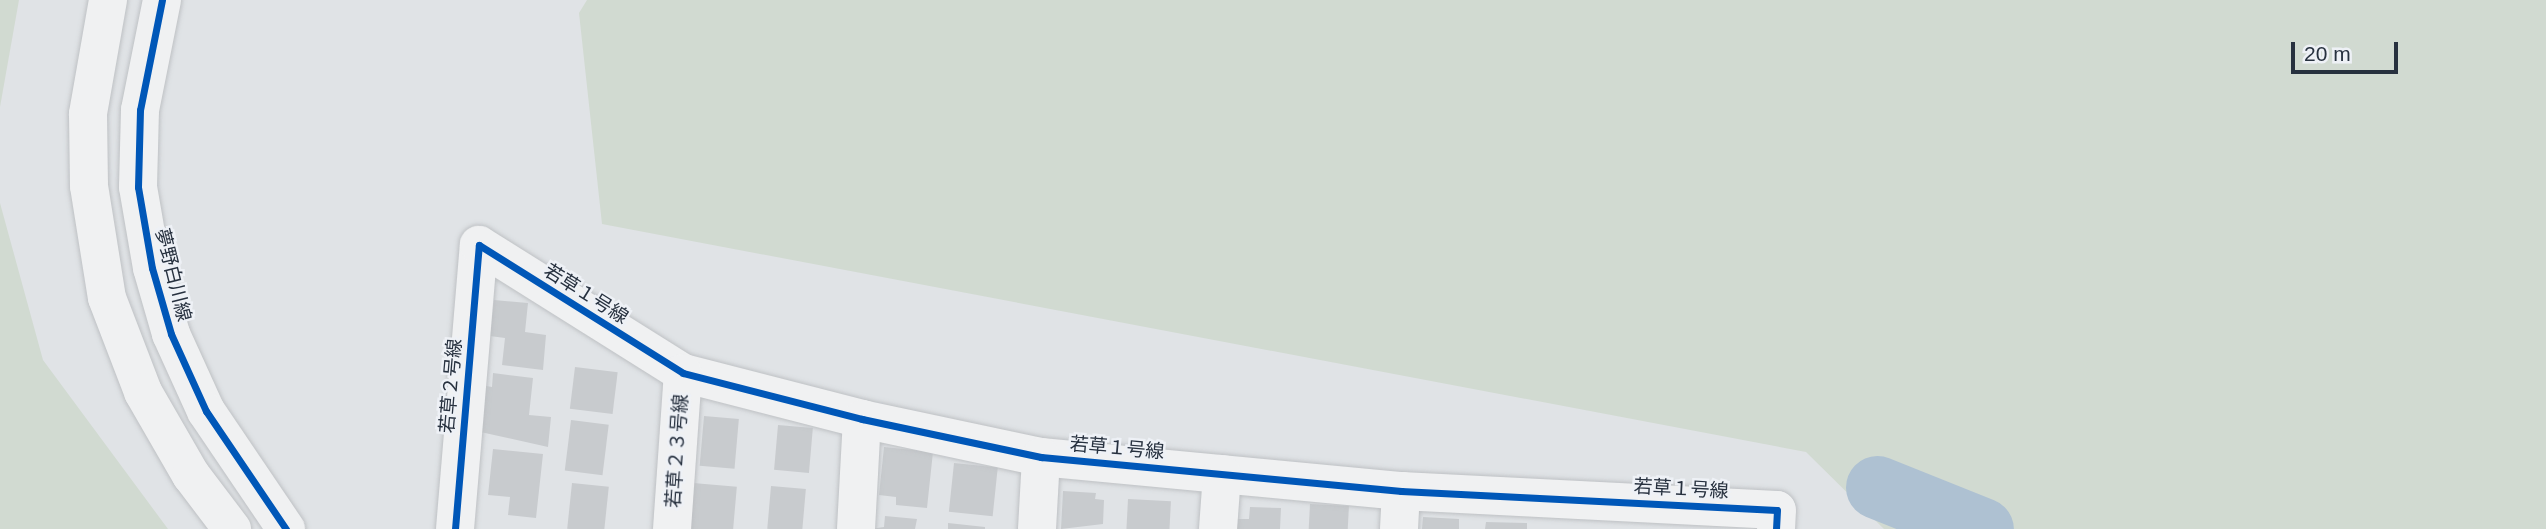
<!DOCTYPE html>
<meta charset="utf-8">
<style>
body{margin:0}
#map{position:relative;width:2546px;height:529px;overflow:hidden;background:#e0e3e6;font-family:Arial,"Noto Sans JP",sans-serif}
div>[style]{position:absolute}
.green>*{inset:0;background:#d1dad1}
.river>*{height:63px;margin:-31.5px;padding:0 31.5px;transform-origin:31.5px;border-radius:31.5px;background:#aec1d2}
.building>*{inset:0;background:#c8cbce;transform-origin:0 0}
.roads{filter:drop-shadow(0 0 2px #bec1c4) drop-shadow(0 0 2px #bec1c4)}
.minor>*{height:38px;margin:-19px;padding:0 19px;transform-origin:19px;border-radius:19px;background:#f0f1f2}
.tertiary>*{height:38px;margin:-19px;padding:0 19px;transform-origin:19px;border-radius:19px;background:#f0f1f2}
.cycleway>*{height:7px;margin:-3.5px;padding:0 3.5px;transform-origin:3.5px;border-radius:3.5px;background:#0057b8}
span{translate:-50% -50%;white-space:nowrap;text-align:center;line-height:1.15;-webkit-text-stroke:5px #eef1f6;paint-order:stroke}
.street-label{font-size:19px;color:#27313f}
.scale{position:absolute;left:2291px;top:42px;width:107px;height:32px;box-sizing:border-box;border:4px solid #27313f;border-top:0;padding-left:9px;font-size:21px;line-height:24px;white-space:nowrap;color:#27313f;-webkit-text-stroke:5px #eef1f6;paint-order:stroke}
</style>
<div id="map">
<div class="green">
<i style="clip-path:polygon(0 0,19px 0,0 107px)"></i>
<i style="clip-path:polygon(587px 0,2546px 0,2546px 529px,1884px 529px,1806px 452px,602px 224px,579px 13px)"></i>
<i style="clip-path:polygon(0 203px,43px 360px,168px 529px,0 529px)"></i>
</div>
<div class="river">
<i style="left:1877px;top:487px;width:113px;rotate:21.8deg"></i>
</div>
<div class="building">
<i style="clip-path:polygon(494px 300px,528px 303px,525px 332px,546px 335px,543px 370px,502px 365px,505px 338px,490px 336px)"></i>
<i style="left:575px;top:367px;width:43px;height:42px;rotate:7deg"></i>
<i style="clip-path:polygon(493px 373px,533px 378px,529px 415px,551px 417px,548px 447px,476px 431px,481px 385px,492px 387px)"></i>
<i style="left:704px;top:416px;width:35px;height:50px;rotate:5deg"></i>
<i style="left:571px;top:420px;width:38px;height:51px;rotate:7deg"></i>
<i style="left:778px;top:425px;width:35px;height:45px;rotate:5deg"></i>
<i style="clip-path:polygon(884px 447px,933px 452px,927px 508px,896px 505px,896px 497px,879px 495px)"></i>
<i style="clip-path:polygon(493px 449px,543px 454px,536px 518px,508px 515px,510px 497px,488px 495px)"></i>
<i style="left:954px;top:463px;width:44px;height:49px;rotate:6deg"></i>
<i style="left:572px;top:483px;width:37px;height:46px;rotate:6deg"></i>
<i style="left:693px;top:483px;width:44px;height:46px;rotate:5deg"></i>
<i style="left:771px;top:486px;width:35px;height:43px;rotate:5deg"></i>
<i style="clip-path:polygon(1063px 491px,1096px 493px,1095px 499px,1104px 500px,1103px 524px,1061px 529px)"></i>
<i style="left:1128px;top:499px;width:43px;height:30px;rotate:3deg"></i>
<i style="left:1310px;top:504px;width:39px;height:25px;rotate:3deg"></i>
<i style="clip-path:polygon(1250px 507px,1281px 508px,1280px 529px,1235px 529px,1235px 519px,1249px 519px)"></i>
<i style="clip-path:polygon(885px 516px,917px 519px,915px 529px,871px 529px,884px 527px)"></i>
<i style="clip-path:polygon(1423px 517px,1459px 519px,1459px 529px,1422px 529px)"></i>
<i style="clip-path:polygon(1486px 522px,1527px 523px,1527px 529px,1485px 529px)"></i>
<i style="clip-path:polygon(948px 523px,985px 527px,985px 529px,948px 529px)"></i>
</div>
<div class="roads">
<div class="minor">
<i style="left:455px;top:529px;width:285px;rotate:-85.2deg"></i>
<i style="left:479px;top:245px;width:241px;rotate:32.1deg"></i>
<i style="left:683px;top:373px;width:185px;rotate:14.4deg"></i>
<i style="left:862px;top:419px;width:183px;rotate:12deg"></i>
<i style="left:1041px;top:457px;width:362px;rotate:5.4deg"></i>
<i style="left:1401px;top:491px;width:376px;rotate:2.9deg"></i>
<i style="left:1777px;top:510px;width:19px;rotate:93deg"></i>
<i style="left:672px;top:529px;width:156px;rotate:-86deg"></i>
<i style="left:856px;top:529px;width:110px;rotate:-86.9deg"></i>
<i style="left:1037px;top:529px;width:72px;rotate:-86.8deg"></i>
<i style="left:1218px;top:529px;width:55px;rotate:-85.8deg"></i>
<i style="left:1399px;top:529px;width:38px;rotate:-87deg"></i>
</div>
<div class="tertiary">
<i style="left:108px;top:0;width:116px;rotate:100deg"></i>
<i style="left:88px;top:114px;width:72px;rotate:89.2deg"></i>
<i style="left:89px;top:186px;width:113px;rotate:80.9deg"></i>
<i style="left:107px;top:298px;width:101px;rotate:69deg"></i>
<i style="left:143px;top:392px;width:96px;rotate:60deg"></i>
<i style="left:191px;top:475px;width:68px;rotate:52.8deg"></i>
<i style="left:162px;top:0;width:112px;rotate:101.3deg"></i>
<i style="left:140px;top:110px;width:77px;rotate:91.5deg"></i>
<i style="left:138px;top:187px;width:82px;rotate:80.2deg"></i>
<i style="left:152px;top:268px;width:69px;rotate:73.9deg"></i>
<i style="left:171px;top:334px;width:85px;rotate:65.6deg"></i>
<i style="left:206px;top:411px;width:143px;rotate:55.9deg"></i>
</div>
</div>
<div class="cycleway">
<i style="left:162px;top:0;width:112px;rotate:101.3deg"></i>
<i style="left:140px;top:110px;width:77px;rotate:91.5deg"></i>
<i style="left:138px;top:187px;width:82px;rotate:80.2deg"></i>
<i style="left:152px;top:268px;width:69px;rotate:73.9deg"></i>
<i style="left:171px;top:334px;width:85px;rotate:65.6deg"></i>
<i style="left:206px;top:411px;width:143px;rotate:55.9deg"></i>
<i style="left:455px;top:529px;width:285px;rotate:-85.2deg"></i>
<i style="left:479px;top:245px;width:241px;rotate:32.1deg"></i>
<i style="left:683px;top:373px;width:185px;rotate:14.4deg"></i>
<i style="left:862px;top:419px;width:183px;rotate:12deg"></i>
<i style="left:1041px;top:457px;width:362px;rotate:5.4deg"></i>
<i style="left:1401px;top:491px;width:376px;rotate:2.9deg"></i>
<i style="left:1777px;top:510px;width:19px;rotate:93deg"></i>
</div>
<div class="street-label">
<span style="left:173px;top:275px;rotate:76deg">夢野白川線</span>
<span style="left:586px;top:294px;rotate:32deg">若草１号線</span>
<span style="left:451px;top:386px;rotate:-85deg">若草２号線</span>
<span style="left:1117px;top:448px;rotate:5deg">若草１号線</span>
<span style="left:677px;top:451px;rotate:-86deg">若草２３号線</span>
<span style="left:1681px;top:489px;rotate:3deg">若草１号線</span>
</div>
<div class="scale">20 m</div>
</div>
